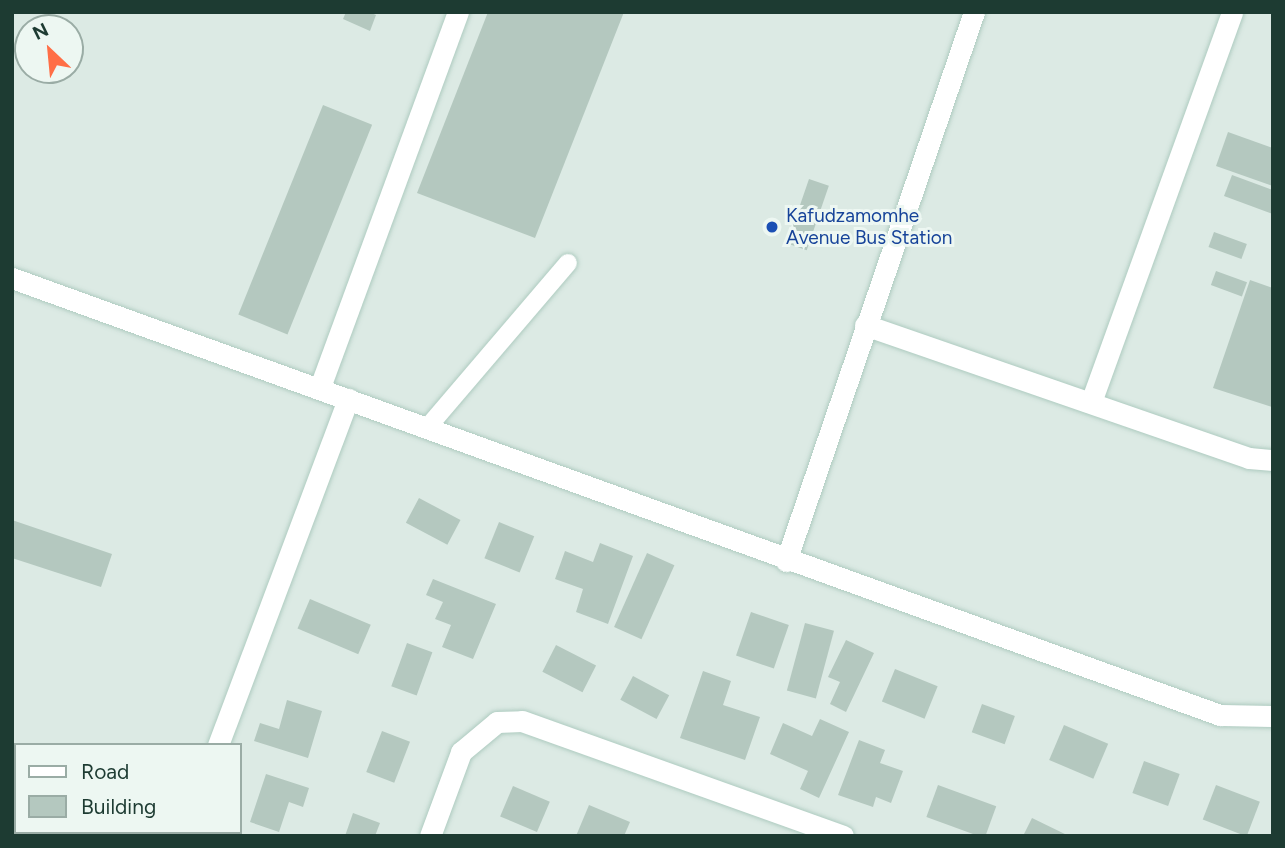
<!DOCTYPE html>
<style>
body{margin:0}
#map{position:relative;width:1285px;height:848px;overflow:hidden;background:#dceae4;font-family:Figtree,sans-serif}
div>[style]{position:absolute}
.building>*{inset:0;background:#b4c8bf;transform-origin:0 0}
.roads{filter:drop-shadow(0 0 2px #aecbc0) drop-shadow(0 0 2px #aecbc0)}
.lane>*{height:18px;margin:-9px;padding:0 9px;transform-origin:9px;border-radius:9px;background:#fff}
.street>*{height:21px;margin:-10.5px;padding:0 10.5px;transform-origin:10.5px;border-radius:10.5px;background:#fff}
.secondary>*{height:21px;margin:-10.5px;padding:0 10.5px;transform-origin:10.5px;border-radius:10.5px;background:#fff}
.dots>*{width:19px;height:19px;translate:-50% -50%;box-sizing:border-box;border:4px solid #edf7f2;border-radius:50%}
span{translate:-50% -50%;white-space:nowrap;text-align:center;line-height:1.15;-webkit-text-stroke:6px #edf7f2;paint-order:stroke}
.transit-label{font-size:19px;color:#164399}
.left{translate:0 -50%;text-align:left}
.frame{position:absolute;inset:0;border:14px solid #1d3b32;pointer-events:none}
.legend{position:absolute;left:14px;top:743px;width:228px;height:91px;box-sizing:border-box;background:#edf7f2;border:2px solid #9aaca5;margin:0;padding:9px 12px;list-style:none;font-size:21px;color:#1d3b32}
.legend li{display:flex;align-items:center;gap:14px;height:35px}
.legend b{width:35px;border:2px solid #9aaca5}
.north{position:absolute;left:14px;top:14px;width:70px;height:70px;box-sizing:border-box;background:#edf7f2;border:2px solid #9aaca5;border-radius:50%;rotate:334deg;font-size:19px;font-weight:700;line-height:28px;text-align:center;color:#1d3b32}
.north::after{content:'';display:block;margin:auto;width:24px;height:32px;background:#ff6e46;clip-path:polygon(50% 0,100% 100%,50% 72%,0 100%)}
</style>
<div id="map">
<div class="building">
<i style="clip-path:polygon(346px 12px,369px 12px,376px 15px,370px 31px,343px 19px)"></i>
<i style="clip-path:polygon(488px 12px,624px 12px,535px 238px,417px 193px)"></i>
<i style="left:323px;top:105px;width:53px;height:226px;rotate:22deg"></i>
<i style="clip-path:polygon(1228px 132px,1273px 148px,1273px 186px,1216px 166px)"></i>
<i style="clip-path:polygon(1232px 175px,1273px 190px,1273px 214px,1224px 196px)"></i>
<i style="left:809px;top:179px;width:21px;height:68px;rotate:19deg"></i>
<i style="left:1214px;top:232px;width:35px;height:16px;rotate:20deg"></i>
<i style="left:1216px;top:271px;width:33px;height:15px;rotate:20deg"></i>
<i style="clip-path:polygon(1250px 280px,1273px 288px,1272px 407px,1213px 388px)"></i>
<i style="left:419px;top:498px;width:47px;height:28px;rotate:28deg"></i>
<i style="clip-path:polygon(12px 520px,112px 554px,101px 587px,12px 558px)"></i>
<i style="left:499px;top:522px;width:38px;height:39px;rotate:22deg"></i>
<i style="clip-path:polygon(600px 543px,633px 556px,608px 624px,576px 612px,583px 589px,555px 579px,565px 551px,593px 562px)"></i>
<i style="left:647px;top:553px;width:30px;height:81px;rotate:24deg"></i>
<i style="clip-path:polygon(433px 579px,496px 604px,473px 659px,442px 647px,451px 625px,435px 619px,443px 602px,426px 595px)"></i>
<i style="left:310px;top:599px;width:66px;height:32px;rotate:23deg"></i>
<i style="left:751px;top:612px;width:40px;height:46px;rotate:19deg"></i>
<i style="left:805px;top:623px;width:30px;height:70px;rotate:15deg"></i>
<i style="clip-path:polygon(846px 640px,874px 653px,846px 712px,830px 704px,840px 682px,828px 677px)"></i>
<i style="left:407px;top:643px;width:27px;height:46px;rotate:20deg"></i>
<i style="left:556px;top:645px;width:45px;height:30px;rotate:27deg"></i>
<i style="left:895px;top:669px;width:46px;height:35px;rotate:22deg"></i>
<i style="clip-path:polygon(703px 671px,731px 681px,723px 705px,760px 717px,745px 760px,680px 738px)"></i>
<i style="left:633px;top:676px;width:41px;height:27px;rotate:28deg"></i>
<i style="clip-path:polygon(287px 700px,322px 711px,308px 758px,254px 741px,260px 723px,279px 729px)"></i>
<i style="left:982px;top:704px;width:35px;height:30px;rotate:20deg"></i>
<i style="clip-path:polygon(820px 719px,849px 732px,819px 798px,800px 789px,808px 771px,770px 754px,783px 723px,812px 736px)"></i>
<i style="left:1064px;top:725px;width:48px;height:38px;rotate:23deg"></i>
<i style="left:382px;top:731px;width:30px;height:44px;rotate:21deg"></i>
<i style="clip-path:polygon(859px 740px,885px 750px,880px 763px,903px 771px,891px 803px,876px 797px,873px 807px,838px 795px)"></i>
<i style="left:1144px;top:761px;width:38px;height:34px;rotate:20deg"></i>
<i style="clip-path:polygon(266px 774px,309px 788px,303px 807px,289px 802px,279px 832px,250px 822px)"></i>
<i style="left:938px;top:785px;width:62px;height:34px;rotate:20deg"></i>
<i style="left:1216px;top:785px;width:47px;height:37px;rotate:21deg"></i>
<i style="left:513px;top:786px;width:40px;height:33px;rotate:23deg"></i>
<i style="clip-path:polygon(589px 805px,630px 822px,624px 836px,576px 836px)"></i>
<i style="clip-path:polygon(353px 813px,380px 823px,375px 836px,345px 836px)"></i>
<i style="clip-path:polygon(1032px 818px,1069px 836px,1023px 836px)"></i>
</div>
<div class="roads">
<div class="lane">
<i style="left:427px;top:428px;width:217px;rotate:-49.5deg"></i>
</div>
<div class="street">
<i style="left:865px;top:325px;width:406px;rotate:19.1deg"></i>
<i style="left:1249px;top:458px;width:24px;rotate:5deg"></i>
<i style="left:320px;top:387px;width:400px;rotate:-69.8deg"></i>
<i style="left:1091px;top:402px;width:415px;rotate:-70.1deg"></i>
<i style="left:786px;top:561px;width:580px;rotate:-71.1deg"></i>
<i style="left:218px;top:745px;width:370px;rotate:-69.4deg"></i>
<i style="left:183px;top:836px;width:4px;rotate:-63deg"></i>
<i style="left:430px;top:836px;width:90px;rotate:-69.7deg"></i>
<i style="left:461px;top:752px;width:47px;rotate:-39.8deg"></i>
<i style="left:497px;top:722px;width:25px;rotate:-2deg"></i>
<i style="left:522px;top:721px;width:341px;rotate:19.7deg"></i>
</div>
<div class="secondary">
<i style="left:12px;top:278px;width:1285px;rotate:19.89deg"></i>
<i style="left:1220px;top:715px;width:53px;rotate:1.1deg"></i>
</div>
</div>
<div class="dots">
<i style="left:772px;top:227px;background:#1a4fb4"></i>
</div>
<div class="transit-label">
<span class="left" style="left:786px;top:227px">Kafudzamomhe<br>Avenue Bus Station</span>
</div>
<div class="frame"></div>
<ul class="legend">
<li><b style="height:9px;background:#fff"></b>Road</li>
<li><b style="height:19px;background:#b4c8bf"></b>Building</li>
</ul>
<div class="north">N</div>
</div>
